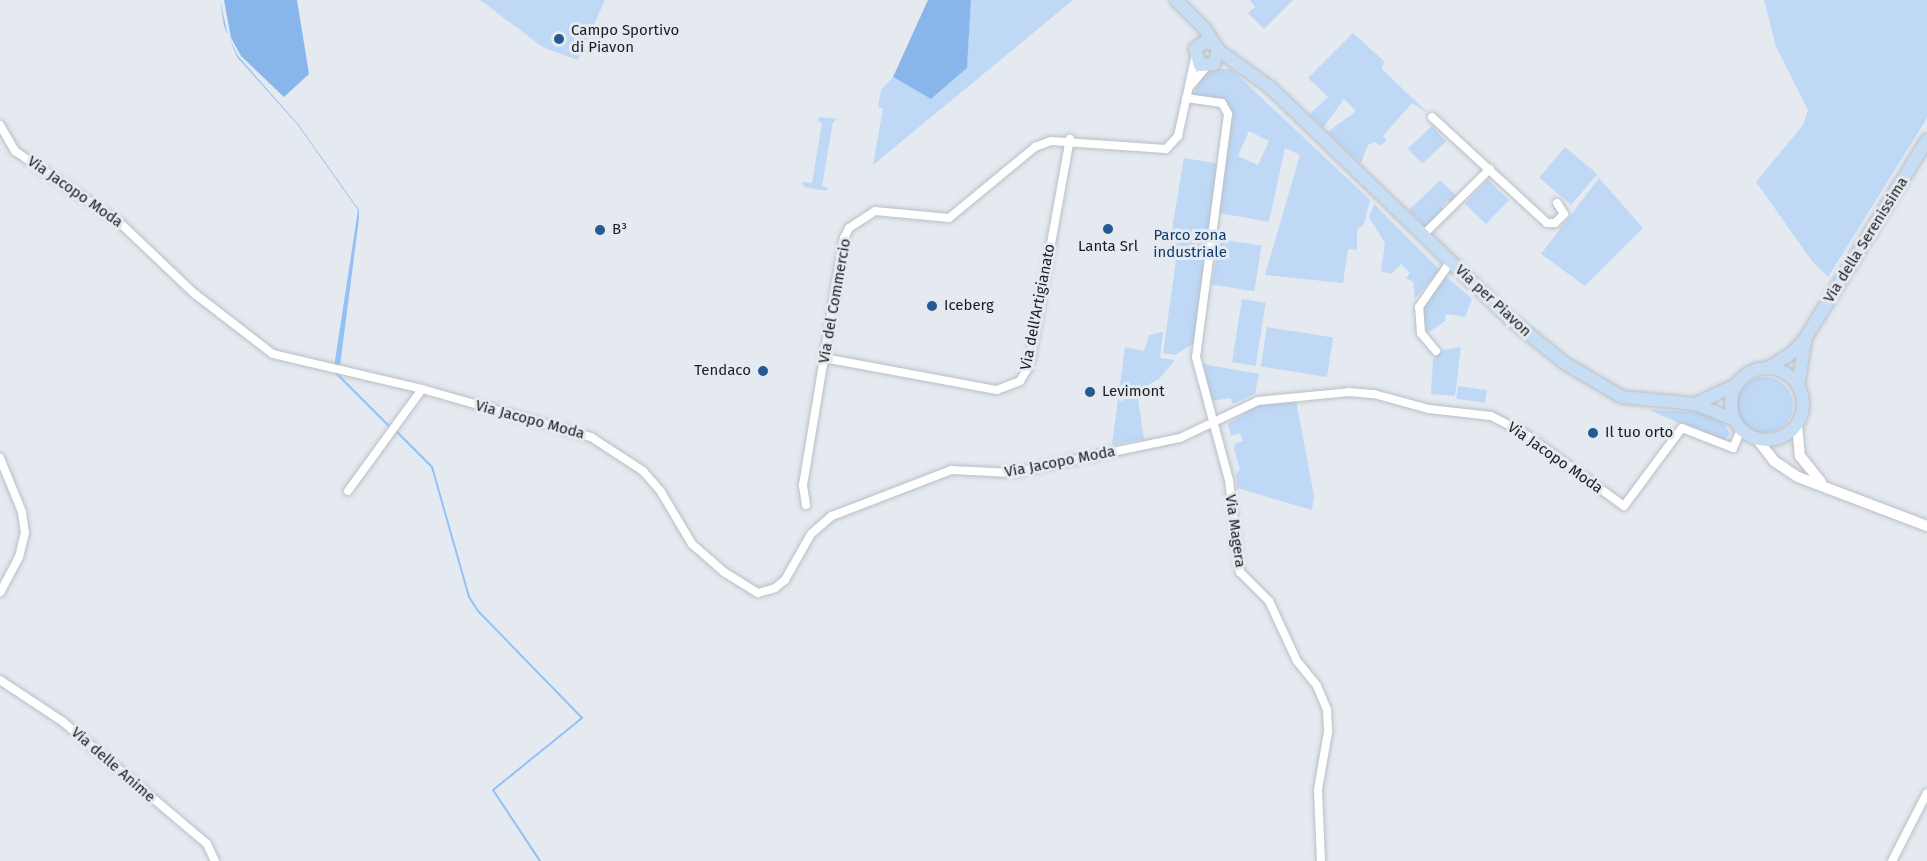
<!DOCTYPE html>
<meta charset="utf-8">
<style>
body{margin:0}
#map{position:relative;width:1927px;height:861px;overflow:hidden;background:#e5eaf1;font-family:"Fira Sans",sans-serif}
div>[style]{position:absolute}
.green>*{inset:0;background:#bed8f6;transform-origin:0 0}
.round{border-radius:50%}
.forest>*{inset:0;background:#89b6ea}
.water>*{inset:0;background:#93c1f5}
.stream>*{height:2px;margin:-1px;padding:0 1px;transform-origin:1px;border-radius:1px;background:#93c1f5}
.roads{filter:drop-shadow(0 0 2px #babfc5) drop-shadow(0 0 2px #babfc5)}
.minor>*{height:8px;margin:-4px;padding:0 4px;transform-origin:4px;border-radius:4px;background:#fff}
.tertiary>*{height:10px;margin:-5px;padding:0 5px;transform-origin:5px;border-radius:5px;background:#fff}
.secondary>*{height:12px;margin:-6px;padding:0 6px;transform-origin:6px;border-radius:6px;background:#c7ddf4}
.secondary>.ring{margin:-6px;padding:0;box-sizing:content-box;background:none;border:12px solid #c7ddf4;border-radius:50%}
.dots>*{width:16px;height:16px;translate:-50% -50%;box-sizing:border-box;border:3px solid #e5eaf1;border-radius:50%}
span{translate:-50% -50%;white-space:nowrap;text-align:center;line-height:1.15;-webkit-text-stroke:6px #e5eaf1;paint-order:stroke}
.poi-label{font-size:15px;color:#1a1c1e}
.left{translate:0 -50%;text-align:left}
.right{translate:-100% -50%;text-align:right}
.street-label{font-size:15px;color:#1a1c1e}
.park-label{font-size:15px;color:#0d3d6c}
</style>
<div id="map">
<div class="green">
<i style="clip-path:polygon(480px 0,605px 0,578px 60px,544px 48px)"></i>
<i style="clip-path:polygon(971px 0,1073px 0,873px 165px,883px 108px,878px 107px,881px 90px,893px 77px,931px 99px,967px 68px)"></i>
<i style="clip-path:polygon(1250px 0,1293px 0,1264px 29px,1248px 13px,1255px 7px)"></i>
<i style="clip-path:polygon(1764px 0,1927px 0,1927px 118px,1828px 277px,1812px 261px,1756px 182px,1803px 125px,1808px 110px,1776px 47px)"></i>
<i style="clip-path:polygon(1353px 33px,1384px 61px,1382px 69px,1428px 113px,1412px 103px,1383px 136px,1387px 140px,1380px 146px,1375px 142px,1368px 145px,1361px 163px,1328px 132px,1356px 111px,1344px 99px,1323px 128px,1310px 114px,1328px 97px,1308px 78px)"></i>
<i style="clip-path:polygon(evenodd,1217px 69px,1231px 69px,1370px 200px,1364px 224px,1357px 230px,1357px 250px,1348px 249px,1343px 283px,1265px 275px,1300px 155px,1285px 148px,1269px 222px,1214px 212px,1196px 342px,1175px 355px,1163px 353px,1176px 260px,1169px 247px,1184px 158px,1221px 164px,1226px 107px,1191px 99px,1203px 76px,1217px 69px,1249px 131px,1269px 141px,1258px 165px,1238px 156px,1249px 131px)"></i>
<i style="clip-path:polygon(819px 117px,838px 119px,833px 122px,822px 186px,828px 188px,827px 191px,804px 187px,802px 182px,812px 183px,822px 123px,817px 121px)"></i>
<i style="left:1432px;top:126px;width:21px;height:33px;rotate:47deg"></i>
<i style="left:1565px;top:147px;width:42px;height:40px;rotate:40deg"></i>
<i style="clip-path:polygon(1599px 178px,1643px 228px,1585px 286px,1541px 254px)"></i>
<i style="clip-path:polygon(1440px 180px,1458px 197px,1452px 203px,1448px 200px,1441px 207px,1444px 210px,1427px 228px,1409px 210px)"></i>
<i style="left:1488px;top:180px;width:29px;height:33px;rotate:44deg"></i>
<i style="clip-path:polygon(1374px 204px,1440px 270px,1415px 298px,1413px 282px,1406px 278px,1410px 273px,1401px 264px,1391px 274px,1381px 271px,1385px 243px,1369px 217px)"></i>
<i style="left:1219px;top:239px;width:43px;height:46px;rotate:9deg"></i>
<i style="clip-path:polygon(1442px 273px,1472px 299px,1465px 317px,1446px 314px,1445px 321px,1429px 332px,1419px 325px,1418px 310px)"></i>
<i style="left:1242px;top:299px;width:24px;height:64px;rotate:9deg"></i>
<i style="left:1267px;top:327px;width:67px;height:40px;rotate:9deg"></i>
<i style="clip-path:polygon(1163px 332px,1160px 358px,1175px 360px,1159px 379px,1140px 389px,1136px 384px,1144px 439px,1112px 445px,1125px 347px,1144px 351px,1149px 335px)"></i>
<i style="clip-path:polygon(1461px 347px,1455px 396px,1431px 394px,1433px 359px,1442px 350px)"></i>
<i style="clip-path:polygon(1197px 363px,1259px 374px,1255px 394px,1232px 404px,1231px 398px,1205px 402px)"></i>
<i class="round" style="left:1737px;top:377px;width:56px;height:56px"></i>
<i style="left:1458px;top:386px;width:29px;height:13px;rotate:8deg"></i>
<i style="clip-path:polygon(1296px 400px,1314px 496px,1312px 510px,1237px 488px,1236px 474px,1240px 470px,1234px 449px,1235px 444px,1243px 441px,1240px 433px,1231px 436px,1228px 424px,1257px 405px)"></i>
<i style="clip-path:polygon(1649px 410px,1702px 412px,1723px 421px,1730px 434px,1723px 442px)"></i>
</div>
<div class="forest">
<i style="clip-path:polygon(224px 0,297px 0,309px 74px,284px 97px,241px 56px,231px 38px)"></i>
<i style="clip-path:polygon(928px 0,971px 0,967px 68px,931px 99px,893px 77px)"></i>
</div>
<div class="water">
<i style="clip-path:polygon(220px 0,228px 36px,238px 56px,298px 124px,359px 210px,359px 219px,340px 366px,334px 367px,358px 210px,297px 124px,237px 57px,224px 26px)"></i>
</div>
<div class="stream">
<i style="left:336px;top:373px;width:76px;rotate:45deg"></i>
<i style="left:396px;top:431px;width:51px;rotate:45deg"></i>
<i style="left:432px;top:467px;width:135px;rotate:74.1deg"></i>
<i style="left:469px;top:597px;width:17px;rotate:57deg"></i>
<i style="left:478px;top:611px;width:149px;rotate:45.8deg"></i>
<i style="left:582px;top:718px;width:114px;rotate:141deg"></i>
<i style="left:493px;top:790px;width:85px;rotate:56.5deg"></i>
</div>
<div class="roads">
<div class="minor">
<i style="left:1190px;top:86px;width:26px;rotate:-50deg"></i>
<i style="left:1186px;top:98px;width:36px;rotate:8deg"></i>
<i style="left:1222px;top:103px;width:13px;rotate:61deg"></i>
<i style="left:1228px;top:114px;width:245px;rotate:97.5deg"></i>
<i style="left:1196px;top:357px;width:127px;rotate:75deg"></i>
<i style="left:1229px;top:480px;width:93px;rotate:83.2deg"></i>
<i style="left:1240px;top:572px;width:41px;rotate:45deg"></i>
<i style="left:1269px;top:601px;width:66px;rotate:65deg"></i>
<i style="left:1297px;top:661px;width:32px;rotate:51deg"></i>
<i style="left:1317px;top:686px;width:26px;rotate:67deg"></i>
<i style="left:1327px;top:710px;width:22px;rotate:87deg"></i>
<i style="left:1328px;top:732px;width:59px;rotate:99.8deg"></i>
<i style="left:1318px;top:790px;width:71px;rotate:87.6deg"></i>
<i style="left:1432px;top:117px;width:156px;rotate:42.7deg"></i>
<i style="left:1547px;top:223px;width:8px"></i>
<i style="left:1555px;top:223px;width:13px;rotate:-45deg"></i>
<i style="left:1564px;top:214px;width:13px;rotate:-122deg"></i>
<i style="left:0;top:125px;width:30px;rotate:60deg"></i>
<i style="left:15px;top:151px;width:126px;rotate:34.3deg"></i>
<i style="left:119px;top:222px;width:105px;rotate:43.5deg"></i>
<i style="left:195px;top:294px;width:98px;rotate:37.6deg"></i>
<i style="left:273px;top:354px;width:153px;rotate:13.2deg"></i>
<i style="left:422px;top:389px;width:176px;rotate:15.9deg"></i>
<i style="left:591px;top:437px;width:62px;rotate:33.2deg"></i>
<i style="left:643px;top:471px;width:28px;rotate:49deg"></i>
<i style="left:661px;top:492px;width:61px;rotate:59.2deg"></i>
<i style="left:692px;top:544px;width:43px;rotate:41.2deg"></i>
<i style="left:724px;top:572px;width:40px;rotate:32deg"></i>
<i style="left:758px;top:593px;width:18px;rotate:-16deg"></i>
<i style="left:775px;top:588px;width:13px;rotate:-39deg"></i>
<i style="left:785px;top:580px;width:53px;rotate:-60.5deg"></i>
<i style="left:811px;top:534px;width:28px;rotate:-41deg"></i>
<i style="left:832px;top:516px;width:128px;rotate:-21.1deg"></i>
<i style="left:951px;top:470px;width:61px;rotate:2.8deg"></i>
<i style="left:1012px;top:473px;width:172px;rotate:-11.8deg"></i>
<i style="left:1180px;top:438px;width:86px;rotate:-25.4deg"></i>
<i style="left:1258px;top:401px;width:91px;rotate:-5.6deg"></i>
<i style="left:1349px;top:392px;width:25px;rotate:5deg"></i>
<i style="left:1374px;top:394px;width:57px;rotate:15.3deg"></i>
<i style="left:1429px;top:409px;width:62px;rotate:6.4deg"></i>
<i style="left:1491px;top:416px;width:34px;rotate:27deg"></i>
<i style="left:1521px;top:431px;width:127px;rotate:36.1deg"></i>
<i style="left:1624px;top:506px;width:97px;rotate:-53.4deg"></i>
<i style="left:1682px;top:428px;width:55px;rotate:21.4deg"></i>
<i style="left:1733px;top:448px;width:20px;rotate:-66deg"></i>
<i style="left:1423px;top:235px;width:94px;rotate:-44.6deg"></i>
<i style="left:1436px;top:351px;width:23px;rotate:-130deg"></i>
<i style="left:1421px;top:333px;width:26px;rotate:-94deg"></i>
<i style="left:1419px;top:307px;width:56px;rotate:-55.2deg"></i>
<i style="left:824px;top:358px;width:176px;rotate:10.5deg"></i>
<i style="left:997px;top:390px;width:25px;rotate:-21deg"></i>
<i style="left:1020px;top:381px;width:17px;rotate:-59deg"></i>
<i style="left:1029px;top:366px;width:231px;rotate:-79.8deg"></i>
<i style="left:0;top:458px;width:58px;rotate:67.8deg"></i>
<i style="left:22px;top:512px;width:21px;rotate:82deg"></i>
<i style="left:25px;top:533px;width:25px;rotate:104deg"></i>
<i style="left:19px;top:557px;width:40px;rotate:118deg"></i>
<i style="left:348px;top:491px;width:126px;rotate:-54deg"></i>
<i style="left:806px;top:505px;width:20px;rotate:-99deg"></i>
<i style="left:803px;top:485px;width:250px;rotate:-80.6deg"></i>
<i style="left:844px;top:238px;width:11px;rotate:-63deg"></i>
<i style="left:849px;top:228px;width:31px;rotate:-33deg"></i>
<i style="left:875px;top:211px;width:74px;rotate:5.4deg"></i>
<i style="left:949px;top:218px;width:112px;rotate:-39.5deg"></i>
<i style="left:1035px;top:147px;width:17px;rotate:-21deg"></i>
<i style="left:1051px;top:141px;width:115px;rotate:4deg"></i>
<i style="left:1166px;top:149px;width:18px;rotate:-47deg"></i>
<i style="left:1178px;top:136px;width:79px;rotate:-77.6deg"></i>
<i style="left:0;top:680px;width:74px;rotate:33.5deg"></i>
<i style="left:62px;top:721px;width:190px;rotate:40.3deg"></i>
<i style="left:207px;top:844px;width:19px;rotate:65deg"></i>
<i style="left:1892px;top:861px;width:76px;rotate:-62.8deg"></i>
</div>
<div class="tertiary">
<i style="left:1797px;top:424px;width:32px;rotate:85deg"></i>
<i style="left:1800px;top:456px;width:33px;rotate:51deg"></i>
<i style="left:1757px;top:439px;width:28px;rotate:52deg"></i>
<i style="left:1774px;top:461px;width:29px;rotate:34deg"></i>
<i style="left:1798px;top:477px;width:138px;rotate:20.8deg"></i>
</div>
<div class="secondary">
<i style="left:1176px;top:0;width:41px;rotate:45deg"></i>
<i style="left:1205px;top:29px;width:25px;rotate:58deg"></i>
<i style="left:1218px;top:50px;width:15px;rotate:106deg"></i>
<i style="left:1214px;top:64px;width:14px;rotate:176deg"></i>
<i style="left:1200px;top:65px;width:17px;rotate:-107deg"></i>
<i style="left:1195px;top:49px;width:11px;rotate:-38deg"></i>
<i style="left:1204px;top:42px;width:8px;rotate:14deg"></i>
<i style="left:1218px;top:50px;width:65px;rotate:35.6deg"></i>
<i style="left:1271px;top:88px;width:331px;rotate:44deg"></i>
<i style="left:1509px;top:318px;width:73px;rotate:38.9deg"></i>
<i style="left:1566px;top:364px;width:65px;rotate:30.5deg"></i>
<i style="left:1622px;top:397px;width:73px;rotate:5.5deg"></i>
<i style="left:1695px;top:404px;width:41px;rotate:21.5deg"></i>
<i style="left:1768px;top:368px;width:28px;rotate:-32deg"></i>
<i style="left:1792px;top:353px;width:19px;rotate:-47deg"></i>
<i style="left:1805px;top:339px;width:233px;rotate:-58.5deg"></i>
<i class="ring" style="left:1731px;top:368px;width:60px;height:60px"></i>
<i style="left:1798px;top:387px;width:47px;rotate:-81.3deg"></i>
<i style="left:1695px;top:404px;width:45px;rotate:-24.9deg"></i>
</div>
</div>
<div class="dots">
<i style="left:559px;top:39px;background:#245992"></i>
<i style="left:1108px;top:229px;background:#245992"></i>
<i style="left:600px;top:230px;background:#245992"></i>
<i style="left:932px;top:306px;background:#245992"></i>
<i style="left:763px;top:371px;background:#245992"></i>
<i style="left:1090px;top:392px;background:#245992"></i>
<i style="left:1593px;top:433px;background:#245992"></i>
</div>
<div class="poi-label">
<span class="left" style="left:571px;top:39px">Campo Sportivo<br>di Piavon</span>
<span class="left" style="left:612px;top:230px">B³</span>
<span style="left:1108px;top:247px">Lanta Srl</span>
<span class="left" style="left:944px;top:306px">Iceberg</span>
<span class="right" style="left:751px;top:371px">Tendaco</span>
<span class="left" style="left:1102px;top:392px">Levimont</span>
<span class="left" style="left:1605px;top:433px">Il tuo orto</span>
</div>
<div class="street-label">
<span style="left:75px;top:192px;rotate:35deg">Via Jacopo Moda</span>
<span style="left:1866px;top:240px;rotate:-58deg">Via della Serenissima</span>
<span style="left:835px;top:301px;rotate:-80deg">Via del Commercio</span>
<span style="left:1493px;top:301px;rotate:43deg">Via per Piavon</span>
<span style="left:1038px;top:307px;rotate:-79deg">Via dell'Artigianato</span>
<span style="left:530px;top:420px;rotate:15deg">Via Jacopo Moda</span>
<span style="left:1555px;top:458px;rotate:35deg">Via Jacopo Moda</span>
<span style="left:1060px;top:462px;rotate:-11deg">Via Jacopo Moda</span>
<span style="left:1235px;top:531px;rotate:82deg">Via Magera</span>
<span style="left:113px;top:765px;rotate:41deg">Via delle Anime</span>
</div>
<div class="park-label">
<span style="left:1190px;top:244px">Parco zona<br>industriale</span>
</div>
</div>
